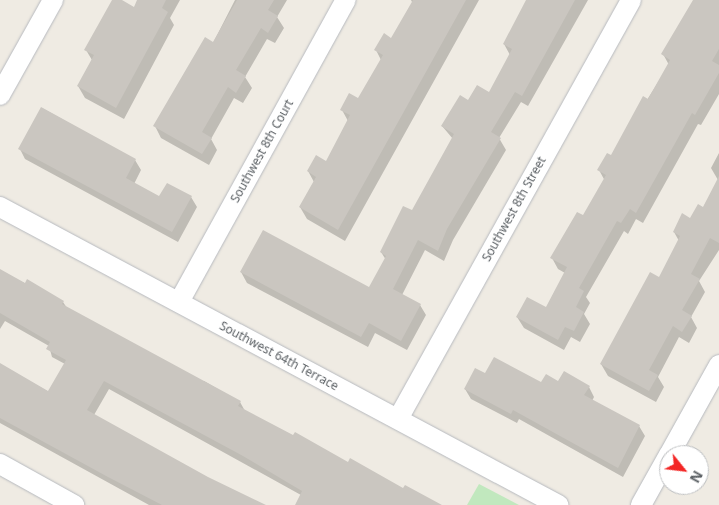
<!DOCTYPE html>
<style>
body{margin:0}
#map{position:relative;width:719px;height:505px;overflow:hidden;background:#efebe3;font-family:"Noto Sans",sans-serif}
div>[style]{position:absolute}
.green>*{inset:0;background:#c1e8be}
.shadow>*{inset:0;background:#0003}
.building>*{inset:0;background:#cac6c0}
.roads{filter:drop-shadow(0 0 1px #b6b9be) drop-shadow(0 0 1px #b6b9be)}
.minor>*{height:20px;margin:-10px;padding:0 10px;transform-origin:10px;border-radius:10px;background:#fff}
span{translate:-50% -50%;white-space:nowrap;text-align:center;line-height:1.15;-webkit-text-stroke:5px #fff;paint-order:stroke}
.street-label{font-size:12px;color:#5b6064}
.north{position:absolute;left:659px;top:445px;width:50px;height:50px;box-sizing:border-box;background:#fff;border:1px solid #bdbfc1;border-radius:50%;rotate:119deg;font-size:14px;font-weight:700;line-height:20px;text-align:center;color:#5b6064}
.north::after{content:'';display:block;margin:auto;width:18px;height:22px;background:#f32625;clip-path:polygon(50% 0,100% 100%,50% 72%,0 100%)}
</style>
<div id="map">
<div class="green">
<i style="clip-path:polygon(479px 484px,519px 505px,467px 505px)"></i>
</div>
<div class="shadow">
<i style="clip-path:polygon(113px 0,134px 8px,139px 0,180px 0,170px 18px,174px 25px,124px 119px,85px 98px,78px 86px,92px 60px,86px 50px)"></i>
<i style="clip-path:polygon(235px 0,287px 0,277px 17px,284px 28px,275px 43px,267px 39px,245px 77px,252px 88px,243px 103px,234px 98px,211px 139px,217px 150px,209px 165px,161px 138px,155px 126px,213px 43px)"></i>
<i style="clip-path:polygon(411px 0,479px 0,345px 241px,307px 219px,300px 207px,314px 182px,308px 171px,326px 163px,348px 121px,342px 110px,359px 99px,381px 60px,376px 50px,392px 39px,413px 4px)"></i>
<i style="clip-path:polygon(528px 0,588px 0,528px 106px,521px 102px,499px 138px,506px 150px,453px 240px,444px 261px,425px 250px,402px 295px,420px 305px,426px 315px,407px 350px,375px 333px,368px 347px,247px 283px,241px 272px,370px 289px,386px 260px,381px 252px,412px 212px,453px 139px,442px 126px,469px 102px,490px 94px,510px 55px,504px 44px)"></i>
<i style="clip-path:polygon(694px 0,719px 0,719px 94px,701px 125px,698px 124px,643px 223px,636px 219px,628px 234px,624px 231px,586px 297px,590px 303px,584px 314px,590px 324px,580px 342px,571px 337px,564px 350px,524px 328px,517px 317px,546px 308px,565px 273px,558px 269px,552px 258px,583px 217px,605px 181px,599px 170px,611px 157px,669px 65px,663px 54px)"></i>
<i style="clip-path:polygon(42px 108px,135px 160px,141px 170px,134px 184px,160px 198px,191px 197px,197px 207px,178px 242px,25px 159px,20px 149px)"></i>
<i style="clip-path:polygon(719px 153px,719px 250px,699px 281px,705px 292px,691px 317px,697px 328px,689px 343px,679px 337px,658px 377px,664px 387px,656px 402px,608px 376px,601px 364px,659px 279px,679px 241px,674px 232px,703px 208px,718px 180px,711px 168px)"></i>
<i style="clip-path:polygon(0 271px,63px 302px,67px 308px,202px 384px,204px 381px,240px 402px,245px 411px,348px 464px,439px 505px,319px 505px,109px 389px,94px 415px,207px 478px,263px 505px,149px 505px,0 423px,0 365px,49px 392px,65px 364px,52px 357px,49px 346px,5px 321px,0 329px)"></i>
<i style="clip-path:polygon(486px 375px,542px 384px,559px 382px,589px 387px,594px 397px,592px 401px,639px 426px,645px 436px,623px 477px,519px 419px,517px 423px,471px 399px,465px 389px)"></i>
</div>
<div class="building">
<i style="clip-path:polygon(112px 0,122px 0,134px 7px,137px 0,166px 0,162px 8px,168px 12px,116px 108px,77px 86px,94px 55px,84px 50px)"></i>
<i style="clip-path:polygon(237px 0,274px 0,268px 10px,278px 16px,268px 33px,261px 28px,236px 70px,246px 76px,236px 93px,228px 87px,202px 132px,212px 138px,202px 154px,153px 126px,205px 37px,213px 42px)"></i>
<i style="clip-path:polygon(413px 0,466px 0,338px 230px,299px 207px,316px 177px,307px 171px,316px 155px,326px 161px,350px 115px,340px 110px,349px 93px,358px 98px,383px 55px,374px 50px,384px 33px,391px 38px)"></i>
<i style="clip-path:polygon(526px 0,575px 0,522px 96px,515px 92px,491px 132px,501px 138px,447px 229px,438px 251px,418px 240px,393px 289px,421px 304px,401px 341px,369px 323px,361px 337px,240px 272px,263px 230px,369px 287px,386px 256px,380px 252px,403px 206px,412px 210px,454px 134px,441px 126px,460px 95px,468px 100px,477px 85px,489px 92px,512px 49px,503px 44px)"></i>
<i style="clip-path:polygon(693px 0,719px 0,719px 49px,712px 61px,719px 65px,719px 73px,695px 115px,692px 113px,636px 213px,630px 209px,621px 223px,617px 221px,579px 288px,584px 291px,576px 307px,584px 312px,574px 331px,565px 327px,558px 340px,516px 317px,527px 297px,546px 307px,567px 267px,550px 258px,577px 212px,583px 215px,606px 175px,597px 170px,607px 153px,611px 155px,643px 96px,648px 99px,670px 60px,661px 54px)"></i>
<i style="clip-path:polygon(41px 107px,136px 159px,126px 178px,159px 196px,167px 183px,192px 196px,172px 232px,18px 149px)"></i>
<i style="clip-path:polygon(719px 176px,719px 243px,710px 238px,691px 274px,700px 279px,682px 310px,692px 316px,682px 332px,673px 326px,649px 370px,658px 375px,649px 391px,600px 364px,650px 272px,659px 277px,680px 236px,673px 232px,682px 213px,690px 218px,698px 204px,703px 207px)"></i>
<i style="clip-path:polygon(0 269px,25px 283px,27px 279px,64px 301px,62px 304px,241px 401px,238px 406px,293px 435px,295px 432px,348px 462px,350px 458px,403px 488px,405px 485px,442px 505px,295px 505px,302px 491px,243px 456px,104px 381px,87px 410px,208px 477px,266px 505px,162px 505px,108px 477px,0 418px,0 363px,48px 391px,66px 360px,46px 349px,50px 342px,0 313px)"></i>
<i style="clip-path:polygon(494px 357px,541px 382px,546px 374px,558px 381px,564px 371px,590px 386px,584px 395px,640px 425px,618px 468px,513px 410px,511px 414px,464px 389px,475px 368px,485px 373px)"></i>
</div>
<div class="roads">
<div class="minor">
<i style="left:0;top:95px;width:109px;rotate:-60.8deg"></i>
<i style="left:0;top:207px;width:633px;rotate:28.1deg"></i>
<i style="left:179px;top:302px;width:345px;rotate:-61.1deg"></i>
<i style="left:398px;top:419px;width:479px;rotate:-60.9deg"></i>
<i style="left:669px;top:455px;width:103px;rotate:-60.9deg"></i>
<i style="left:0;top:464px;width:85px;rotate:29deg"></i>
<i style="left:641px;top:505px;width:57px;rotate:-60.8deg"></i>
</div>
</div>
<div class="street-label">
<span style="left:262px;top:151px;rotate:-61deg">Southwest 8th Court</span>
<span style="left:514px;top:209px;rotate:-61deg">Southwest 8th Street</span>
<span style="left:279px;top:356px;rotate:28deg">Southwest 64th Terrace</span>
</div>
<div class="north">N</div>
</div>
